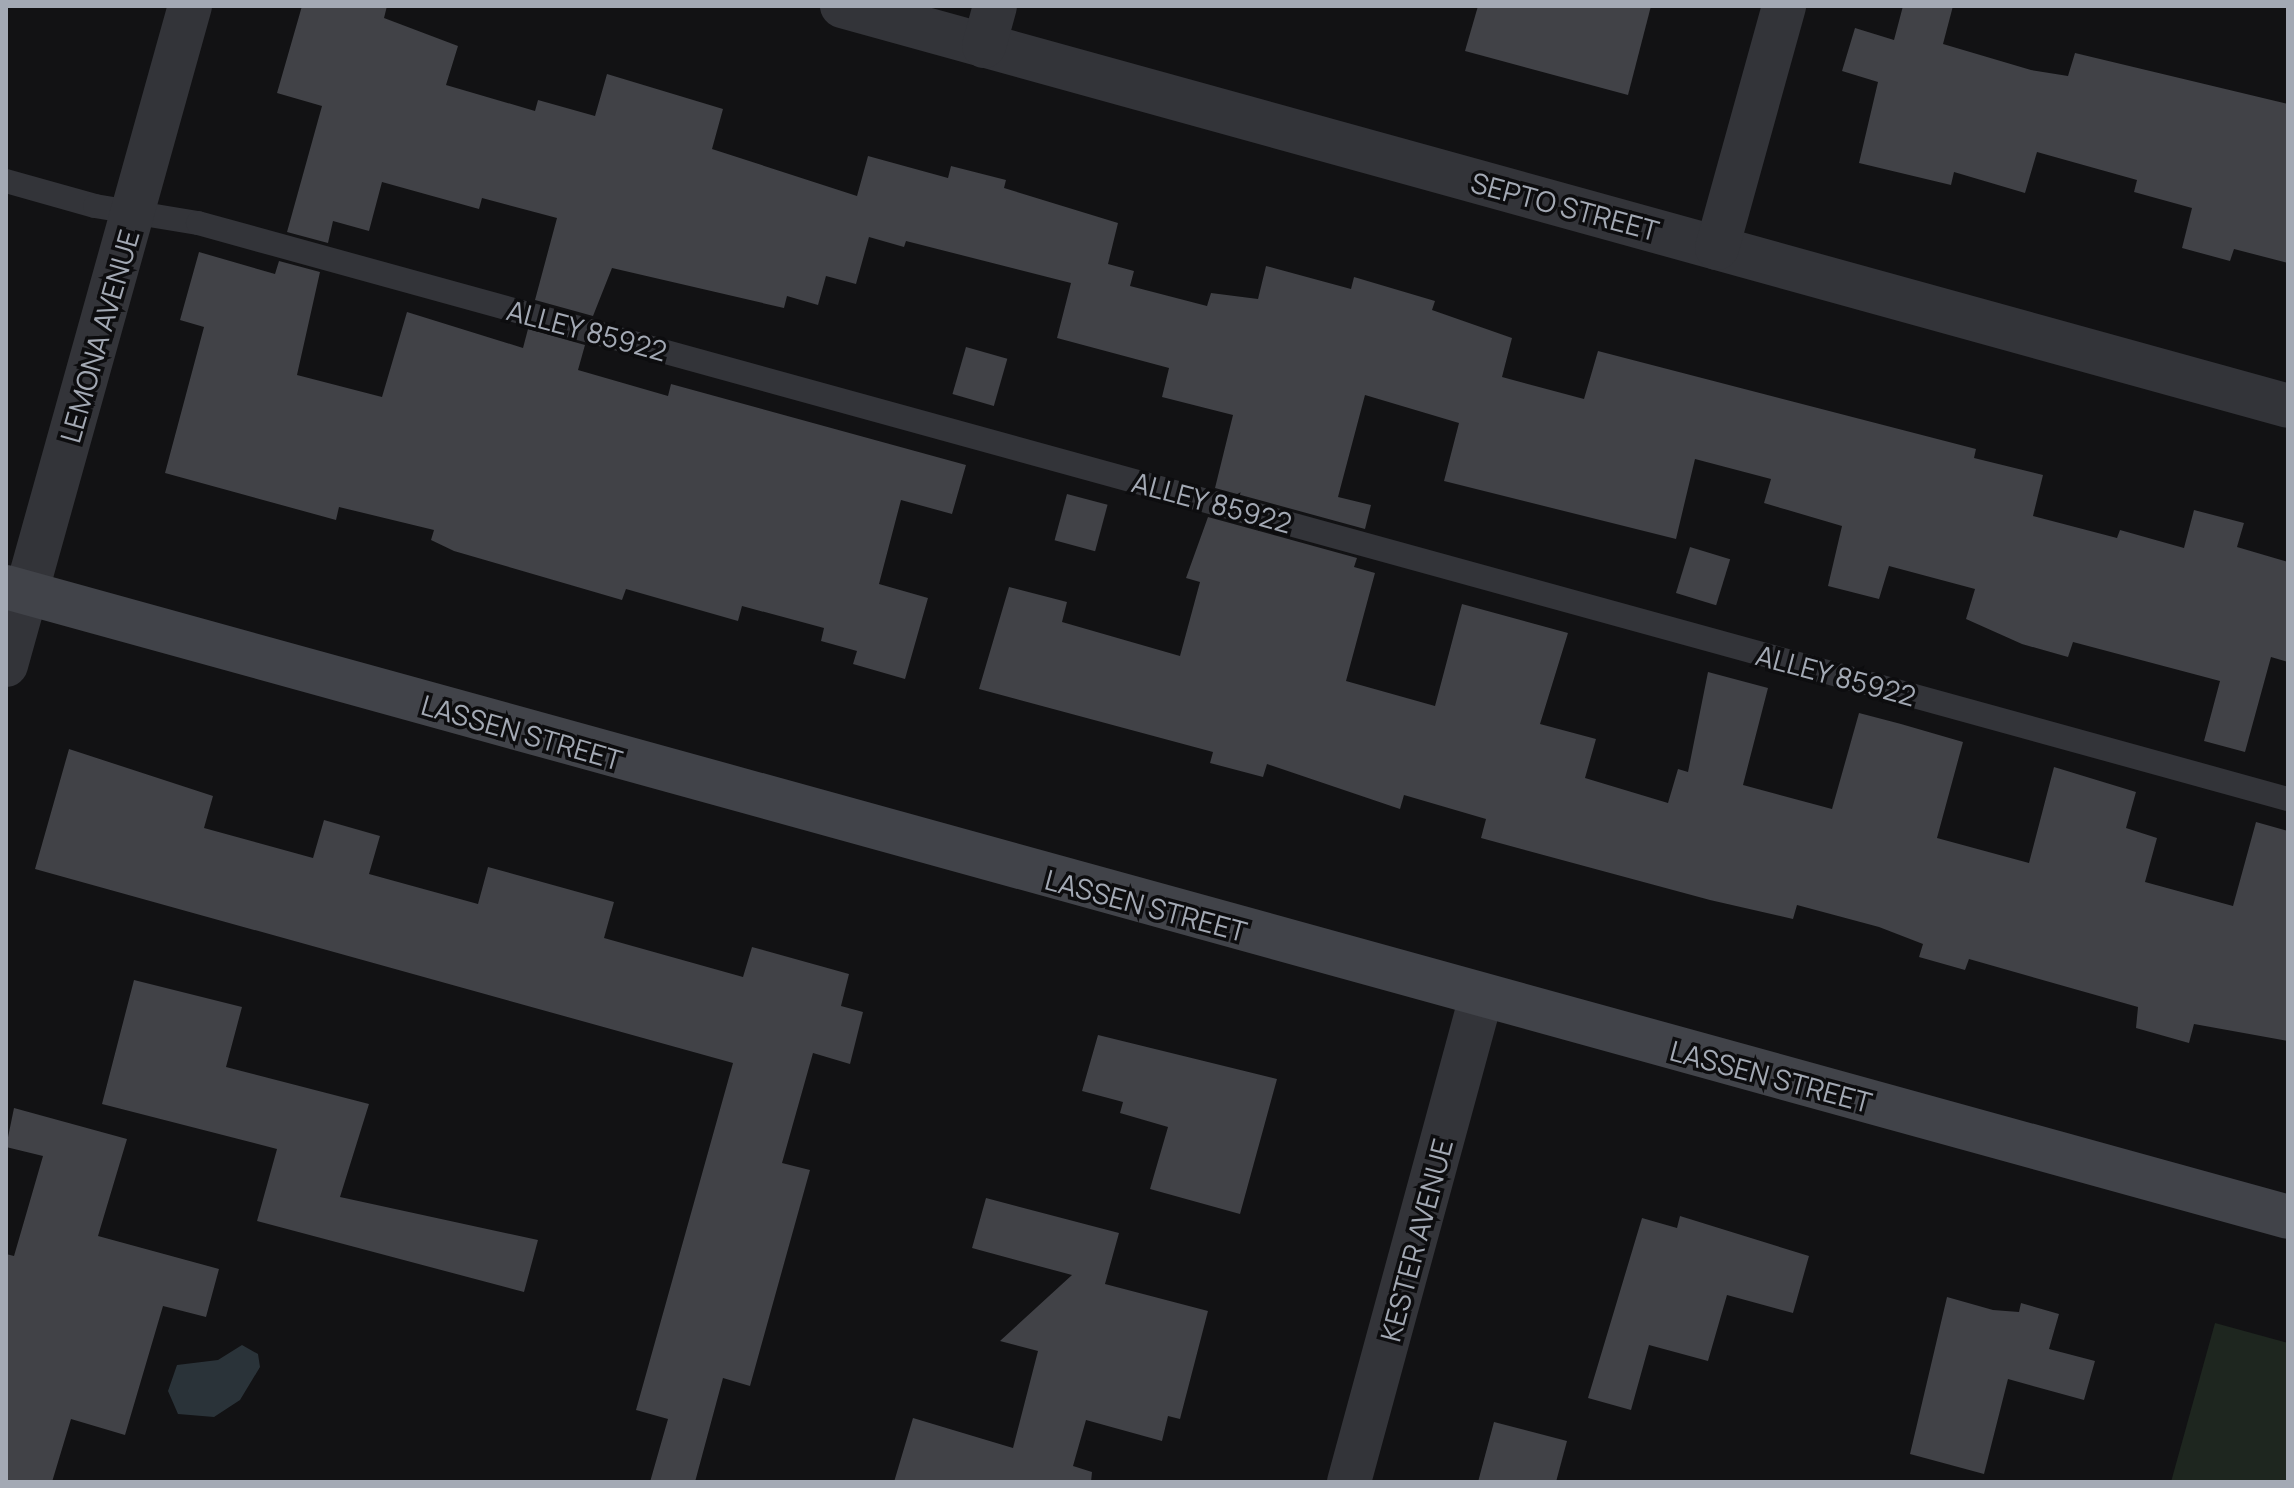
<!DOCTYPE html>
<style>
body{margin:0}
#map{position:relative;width:2294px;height:1488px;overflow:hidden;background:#121214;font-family:Manrope,sans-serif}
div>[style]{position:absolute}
.green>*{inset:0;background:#1e261f}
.water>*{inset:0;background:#2a3339}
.building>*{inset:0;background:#414247;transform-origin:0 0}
.service>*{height:24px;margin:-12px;padding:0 12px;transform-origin:12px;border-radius:12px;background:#333439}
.minor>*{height:44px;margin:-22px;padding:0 22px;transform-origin:22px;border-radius:22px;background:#333439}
.secondary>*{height:44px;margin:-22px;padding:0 22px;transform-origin:22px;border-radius:22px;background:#414349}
span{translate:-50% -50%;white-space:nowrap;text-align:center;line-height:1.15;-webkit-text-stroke:7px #0d0d0f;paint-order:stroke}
.street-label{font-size:28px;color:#a3a9b4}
.frame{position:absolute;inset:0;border:8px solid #a3a9b4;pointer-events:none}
</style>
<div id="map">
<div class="green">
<i style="clip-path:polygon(2215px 1323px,2288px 1343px,2288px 1482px,2171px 1482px)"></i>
</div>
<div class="water">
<i style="clip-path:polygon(242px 1345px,258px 1354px,260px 1367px,240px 1400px,214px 1417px,178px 1414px,168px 1391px,177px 1365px,218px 1360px)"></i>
</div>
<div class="building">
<i style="clip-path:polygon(302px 6px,387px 6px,384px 18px,458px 46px,446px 85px,535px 111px,538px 100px,595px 116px,607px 74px,723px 109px,712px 149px,857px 196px,868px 156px,948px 178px,951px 166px,1006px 180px,1004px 188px,1118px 223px,1108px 264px,1134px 271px,1130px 286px,1207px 306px,1211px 293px,1258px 299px,1266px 266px,1351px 289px,1354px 277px,1435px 301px,1432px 310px,1512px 338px,1502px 377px,1584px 399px,1598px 351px,1976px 449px,1974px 458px,2043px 475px,2033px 516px,2117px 538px,2120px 530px,2184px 548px,2194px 510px,2244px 523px,2237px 547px,2288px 562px,2288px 662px,2271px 657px,2245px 752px,2204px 741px,2220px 681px,2073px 642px,2068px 657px,2022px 644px,1966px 619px,1975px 589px,1889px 566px,1879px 599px,1828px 586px,1842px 526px,1764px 503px,1771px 479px,1695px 459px,1676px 539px,1444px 481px,1459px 423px,1365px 395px,1338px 497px,1371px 505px,1365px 529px,1215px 488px,1233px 415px,1162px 397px,1169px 368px,1057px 338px,1071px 283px,906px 241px,904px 247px,869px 237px,856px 284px,826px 276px,818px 305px,787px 296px,784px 308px,612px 268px,593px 316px,535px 300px,557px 218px,482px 198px,479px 209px,382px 182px,369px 231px,333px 221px,328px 243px,287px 232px,322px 106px,277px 93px)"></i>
<i style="clip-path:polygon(1478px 6px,1651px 6px,1628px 95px,1465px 51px)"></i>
<i style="clip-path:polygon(1903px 6px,1953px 6px,1943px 44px,2031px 70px,2068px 76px,2075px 53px,2288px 104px,2288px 263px,2234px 249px,2230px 261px,2182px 248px,2192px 208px,2134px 192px,2137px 180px,2037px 152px,2025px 193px,1954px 172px,1951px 185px,1859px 163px,1878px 82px,1842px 71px,1855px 28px,1894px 40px)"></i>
<i style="clip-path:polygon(199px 252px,275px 274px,279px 261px,320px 272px,297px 375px,382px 397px,407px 312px,523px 348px,528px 329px,585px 345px,578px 370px,668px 396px,671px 384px,966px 465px,952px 514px,901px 500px,879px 584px,928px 598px,905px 679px,853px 664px,857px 651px,821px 641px,824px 628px,742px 606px,738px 621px,626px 589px,622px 600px,454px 551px,431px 540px,434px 530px,339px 507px,336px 520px,165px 473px,204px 327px,180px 320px)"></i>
<i style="left:966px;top:347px;width:43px;height:49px;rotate:16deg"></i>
<i style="left:1067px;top:494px;width:42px;height:48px;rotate:15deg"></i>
<i style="clip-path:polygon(1208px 517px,1357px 558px,1354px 567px,1375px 573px,1346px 681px,1435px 706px,1462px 604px,1568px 633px,1540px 724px,1596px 739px,1585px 778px,1668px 803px,1678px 769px,1688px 772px,1708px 672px,1768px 688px,1743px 785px,1832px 809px,1859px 713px,1901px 724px,1963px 742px,1937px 838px,2029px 863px,2054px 767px,2136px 792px,2126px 828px,2157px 838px,2145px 882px,2233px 906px,2256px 822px,2288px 831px,2288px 1041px,2194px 1024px,2189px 1043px,2136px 1028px,2138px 1007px,1969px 959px,1965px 970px,1919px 957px,1923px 944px,1879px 927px,1797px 905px,1793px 919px,1710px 900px,1481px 838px,1486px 819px,1404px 795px,1400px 809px,1267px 764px,1263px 777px,1210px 763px,1213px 752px,979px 689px,1009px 587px,1067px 602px,1062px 622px,1180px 656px,1200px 582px,1186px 578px)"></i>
<i style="left:1690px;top:547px;width:42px;height:48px;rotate:17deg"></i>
<i style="clip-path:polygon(69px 749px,213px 796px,204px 828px,313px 858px,324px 820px,380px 836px,369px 874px,478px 904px,488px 867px,614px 902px,604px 938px,743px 977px,752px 947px,849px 974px,841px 1006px,863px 1012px,850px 1064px,813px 1053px,782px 1163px,810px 1170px,750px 1386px,723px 1378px,695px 1482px,650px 1482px,668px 1419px,636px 1410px,733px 1063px,35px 869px)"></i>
<i style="clip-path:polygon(134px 980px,242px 1007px,226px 1067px,369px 1104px,340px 1197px,538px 1240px,524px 1292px,257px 1221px,277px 1149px,102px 1104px)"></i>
<i style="clip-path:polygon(1098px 1035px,1277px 1079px,1240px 1214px,1150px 1189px,1168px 1127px,1120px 1113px,1123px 1102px,1082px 1091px)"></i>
<i style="clip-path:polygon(14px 1108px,127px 1139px,98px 1236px,219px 1269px,206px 1317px,163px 1306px,125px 1435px,71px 1419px,52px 1482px,6px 1482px,6px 1254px,14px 1256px,43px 1156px,6px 1147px)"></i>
<i style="clip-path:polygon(986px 1198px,1119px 1233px,1105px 1284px,1208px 1311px,1180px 1419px,1168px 1416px,1162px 1441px,1086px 1420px,1073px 1466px,1092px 1472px,1091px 1482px,894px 1482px,913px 1418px,1013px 1448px,1038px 1351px,1000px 1341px,1072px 1275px,972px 1248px)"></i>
<i style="clip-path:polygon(1680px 1216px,1809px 1256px,1793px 1313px,1727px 1295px,1708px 1361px,1649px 1345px,1631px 1410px,1588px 1398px,1642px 1218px,1677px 1228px)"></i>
<i style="clip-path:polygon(1947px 1297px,1993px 1310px,2019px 1312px,2021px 1303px,2059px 1314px,2049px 1349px,2095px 1361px,2084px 1400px,2008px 1379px,1984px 1474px,1910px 1454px)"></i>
<i style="clip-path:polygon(1494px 1422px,1567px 1441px,1556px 1482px,1478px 1482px)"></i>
</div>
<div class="service">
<i style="left:6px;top:181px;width:92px;rotate:15.7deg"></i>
<i style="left:95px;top:206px;width:104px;rotate:9.4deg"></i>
<i style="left:198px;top:223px;width:2168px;rotate:15.41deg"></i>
</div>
<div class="minor">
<i style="left:842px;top:6px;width:1500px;rotate:15.46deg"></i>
<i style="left:984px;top:46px;width:41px;rotate:-74.6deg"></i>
<i style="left:1717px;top:248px;width:251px;rotate:-74.5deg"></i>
<i style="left:6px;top:665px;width:684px;rotate:-74.4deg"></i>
<i style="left:1349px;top:1482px;width:503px;rotate:-74.77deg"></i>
</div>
<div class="secondary">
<i style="left:6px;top:587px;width:2367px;rotate:15.43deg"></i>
</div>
<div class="street-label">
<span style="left:1565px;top:206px;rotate:15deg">SEPTO STREET</span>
<span style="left:587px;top:330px;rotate:15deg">ALLEY 85922</span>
<span style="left:99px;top:336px;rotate:-74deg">LEMONA AVENUE</span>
<span style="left:1212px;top:502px;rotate:15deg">ALLEY 85922</span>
<span style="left:1836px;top:675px;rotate:15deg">ALLEY 85922</span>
<span style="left:522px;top:732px;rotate:16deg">LASSEN STREET</span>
<span style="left:1146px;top:905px;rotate:15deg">LASSEN STREET</span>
<span style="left:1771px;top:1076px;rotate:15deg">LASSEN STREET</span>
<span style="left:1416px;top:1240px;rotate:-75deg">KESTER AVENUE</span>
</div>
<div class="frame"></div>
</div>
